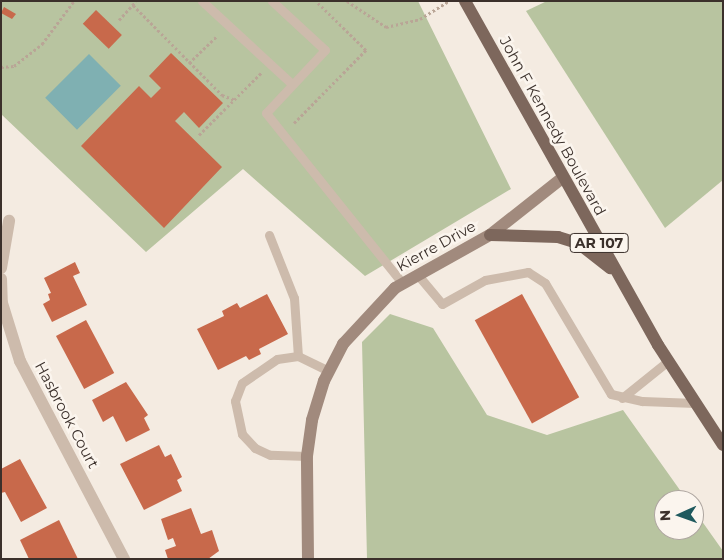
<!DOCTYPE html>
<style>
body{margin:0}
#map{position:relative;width:724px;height:560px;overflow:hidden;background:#f4ebe1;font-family:Montserrat,sans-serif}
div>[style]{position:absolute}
.green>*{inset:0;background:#b8c4a0}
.water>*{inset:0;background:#7fb0b2;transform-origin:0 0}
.building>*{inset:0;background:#c8694b;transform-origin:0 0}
.path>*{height:3px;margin-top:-1.5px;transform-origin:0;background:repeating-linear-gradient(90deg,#b9a596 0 2.5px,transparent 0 5px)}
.lane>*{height:9px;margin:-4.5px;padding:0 4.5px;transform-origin:4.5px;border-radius:4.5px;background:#cdbbac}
.street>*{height:12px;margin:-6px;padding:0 6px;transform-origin:6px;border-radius:6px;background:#cdbbac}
.secondary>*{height:12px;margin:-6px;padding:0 6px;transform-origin:6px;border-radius:6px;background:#a18a7d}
.primary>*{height:12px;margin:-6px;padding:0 6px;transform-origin:6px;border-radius:6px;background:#7d675c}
span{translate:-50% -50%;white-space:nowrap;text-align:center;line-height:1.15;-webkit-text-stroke:5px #fbf5ee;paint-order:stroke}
.shield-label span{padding:1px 4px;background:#fbf5ee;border:1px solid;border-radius:4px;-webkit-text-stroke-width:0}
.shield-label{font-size:14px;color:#3b302b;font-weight:700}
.street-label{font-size:15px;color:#3b302b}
.frame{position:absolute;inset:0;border:2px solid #3b302b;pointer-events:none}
.north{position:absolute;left:654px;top:490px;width:50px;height:50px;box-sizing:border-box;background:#fbf5ee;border:1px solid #aea6a0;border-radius:50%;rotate:268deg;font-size:14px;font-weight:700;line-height:20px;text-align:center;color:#3b302b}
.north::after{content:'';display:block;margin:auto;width:18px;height:22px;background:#1f5a5e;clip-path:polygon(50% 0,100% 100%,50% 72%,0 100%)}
</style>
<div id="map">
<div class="green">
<i style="clip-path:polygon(1px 1px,418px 1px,511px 189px,365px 276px,243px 169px,146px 252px,1px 114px)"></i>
<i style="clip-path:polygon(547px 1px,723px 1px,723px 180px,665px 228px,526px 11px)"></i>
<i style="clip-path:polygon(390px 314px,433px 328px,487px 415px,547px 435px,623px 410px,687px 500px,664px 500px,664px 530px,694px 530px,694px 510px,723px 551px,723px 559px,367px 559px,362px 342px)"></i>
</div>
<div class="water">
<i style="left:89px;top:54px;width:45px;height:62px;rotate:45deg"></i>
</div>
<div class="building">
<i style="clip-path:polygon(4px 7px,16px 14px,12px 19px,1px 13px)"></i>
<i style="left:96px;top:10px;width:36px;height:19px;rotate:44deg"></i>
<i style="clip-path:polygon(171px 53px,223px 103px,199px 128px,184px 112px,175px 121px,222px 167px,164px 228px,81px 146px,139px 86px,151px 98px,161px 88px,149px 76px)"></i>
<i style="clip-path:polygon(75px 262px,80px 273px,73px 276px,87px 305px,52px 322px,43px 304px,50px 300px,48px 294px,51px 293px,44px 278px)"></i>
<i style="clip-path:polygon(267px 294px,288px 334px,259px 349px,261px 354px,249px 360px,246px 356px,218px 370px,197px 329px,224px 316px,222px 311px,237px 303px,240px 308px)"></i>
<i style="left:522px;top:294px;width:118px;height:54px;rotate:61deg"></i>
<i style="left:86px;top:320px;width:60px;height:34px;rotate:62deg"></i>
<i style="clip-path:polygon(126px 382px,148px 415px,144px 418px,150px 430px,126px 442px,113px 416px,103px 422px,92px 400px)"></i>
<i style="clip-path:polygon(159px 445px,165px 457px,171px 454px,182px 477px,177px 480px,182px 491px,144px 510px,120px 464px)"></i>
<i style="clip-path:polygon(20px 459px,47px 508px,21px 522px,5px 492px,1px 493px,1px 469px)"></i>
<i style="clip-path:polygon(191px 508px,201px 534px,212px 530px,219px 551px,208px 559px,168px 559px,165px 550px,176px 546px,173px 538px,168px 540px,161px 519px)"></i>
<i style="clip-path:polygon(59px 520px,78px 559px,29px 559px,20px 540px)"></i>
</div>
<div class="path">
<i style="left:347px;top:1px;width:47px;rotate:33.7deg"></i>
<i style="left:386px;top:27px;width:35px;rotate:-13deg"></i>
<i style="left:420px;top:19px;width:34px;rotate:-32deg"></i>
<i style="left:133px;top:5px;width:127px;rotate:45.3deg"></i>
<i style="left:222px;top:95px;width:14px;rotate:21deg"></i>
<i style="left:119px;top:20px;width:25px;rotate:-48deg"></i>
<i style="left:189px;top:63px;width:40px;rotate:-44deg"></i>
<i style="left:1px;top:67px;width:13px;rotate:-4deg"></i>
<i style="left:14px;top:66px;width:36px;rotate:-38deg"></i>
<i style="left:42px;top:44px;width:54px;rotate:-53.3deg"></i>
<i style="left:294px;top:123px;width:103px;rotate:-45.4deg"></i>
<i style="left:366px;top:50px;width:70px;rotate:-135.6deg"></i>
<i style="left:199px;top:135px;width:89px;rotate:-45deg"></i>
</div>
<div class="lane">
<i style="left:202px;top:1px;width:122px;rotate:42.7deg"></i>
<i style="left:272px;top:1px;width:72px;rotate:42.8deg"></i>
<i style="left:325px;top:50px;width:86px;rotate:133.1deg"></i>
<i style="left:266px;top:113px;width:218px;rotate:51.3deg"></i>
<i style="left:269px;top:235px;width:68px;rotate:68.4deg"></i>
<i style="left:294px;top:298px;width:58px;rotate:86.1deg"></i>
<i style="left:417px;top:274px;width:39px;rotate:50deg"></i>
<i style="left:442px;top:304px;width:49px;rotate:-29.2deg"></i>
<i style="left:485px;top:280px;width:44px;rotate:-10.5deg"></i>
<i style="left:528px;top:272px;width:20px;rotate:33deg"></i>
<i style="left:545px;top:283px;width:129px;rotate:59.3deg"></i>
<i style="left:611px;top:394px;width:32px;rotate:13deg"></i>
<i style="left:642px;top:401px;width:53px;rotate:2.2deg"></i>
<i style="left:622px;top:398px;width:59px;rotate:-38.8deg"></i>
<i style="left:307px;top:456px;width:37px;rotate:-178deg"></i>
<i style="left:270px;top:455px;width:17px;rotate:-155deg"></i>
<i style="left:255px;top:448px;width:19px;rotate:-133deg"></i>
<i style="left:242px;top:434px;width:34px;rotate:-102deg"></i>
<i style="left:235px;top:401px;width:19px;rotate:-69deg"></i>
<i style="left:242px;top:383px;width:42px;rotate:-34.4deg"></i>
<i style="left:277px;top:359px;width:21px;rotate:-8deg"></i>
<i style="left:298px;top:356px;width:34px;rotate:26deg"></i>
</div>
<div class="street">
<i style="left:1px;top:268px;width:48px;rotate:-80.3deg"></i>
<i style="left:1px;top:279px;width:24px;rotate:88deg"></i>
<i style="left:2px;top:303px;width:61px;rotate:72.8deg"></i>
<i style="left:20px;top:361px;width:224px;rotate:62.3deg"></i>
</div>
<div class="secondary">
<i style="left:308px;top:559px;width:103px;rotate:-90.6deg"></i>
<i style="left:307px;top:456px;width:36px;rotate:-82deg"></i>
<i style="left:312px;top:420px;width:41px;rotate:-72.9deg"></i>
<i style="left:324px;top:381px;width:42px;rotate:-62.8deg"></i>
<i style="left:343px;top:344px;width:76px;rotate:-47.1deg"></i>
<i style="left:395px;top:288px;width:109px;rotate:-29.2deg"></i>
<i style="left:490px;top:235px;width:90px;rotate:-38.3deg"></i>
</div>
<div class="primary">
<i style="left:465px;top:1px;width:394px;rotate:60.7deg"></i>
<i style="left:658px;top:345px;width:119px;rotate:57deg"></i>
<i style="left:490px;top:235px;width:68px;rotate:1.7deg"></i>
<i style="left:558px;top:237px;width:21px;rotate:17deg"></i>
<i style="left:578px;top:243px;width:41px;rotate:38deg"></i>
</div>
<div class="shield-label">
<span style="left:599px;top:243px">AR 107</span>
</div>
<div class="street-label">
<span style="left:553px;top:126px;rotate:61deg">John F Kennedy Boulevard</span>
<span style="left:436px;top:246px;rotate:-29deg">Kierre Drive</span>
<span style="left:67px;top:415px;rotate:62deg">Hasbrook Court</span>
</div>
<div class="frame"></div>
<div class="north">N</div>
</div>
